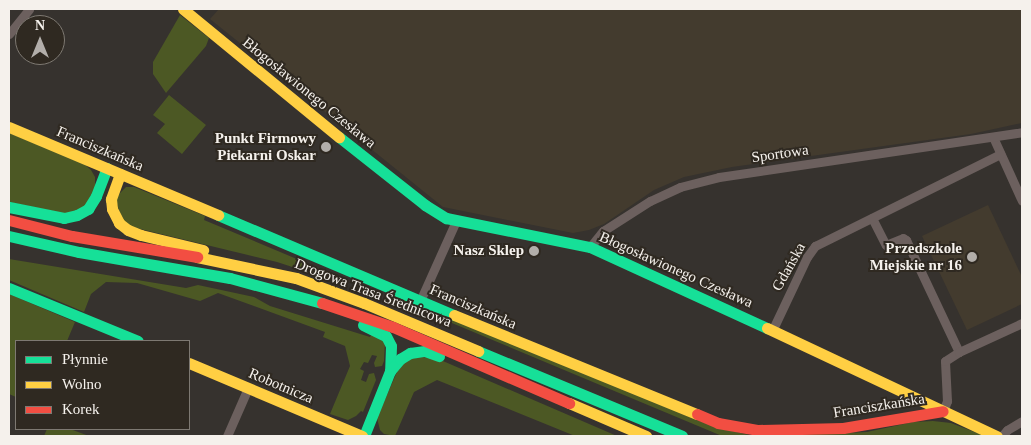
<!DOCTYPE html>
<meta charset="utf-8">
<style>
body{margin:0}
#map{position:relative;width:1031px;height:445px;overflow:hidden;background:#36322e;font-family:"Times New Roman",serif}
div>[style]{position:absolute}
.built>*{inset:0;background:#433b2e}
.green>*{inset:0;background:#4c5824}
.street>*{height:9px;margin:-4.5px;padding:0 4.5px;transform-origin:4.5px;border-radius:4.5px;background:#6c605e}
.fast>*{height:11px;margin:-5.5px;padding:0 5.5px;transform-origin:5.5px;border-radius:5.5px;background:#16e098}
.slow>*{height:11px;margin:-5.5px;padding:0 5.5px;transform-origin:5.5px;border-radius:5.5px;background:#ffcf43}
.jam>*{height:11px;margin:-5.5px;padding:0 5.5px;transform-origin:5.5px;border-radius:5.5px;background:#f24e42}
.dots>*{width:14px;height:14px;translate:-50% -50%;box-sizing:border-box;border:2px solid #2f2921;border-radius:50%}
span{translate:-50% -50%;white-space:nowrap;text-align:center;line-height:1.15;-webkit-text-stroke:4px #2f2921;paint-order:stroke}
.street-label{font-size:15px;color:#f5f1ec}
.poi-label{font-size:15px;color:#f5f1ec;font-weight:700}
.right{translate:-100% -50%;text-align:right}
.frame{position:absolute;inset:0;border:10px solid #f5f1ec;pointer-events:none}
.legend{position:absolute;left:15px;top:340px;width:175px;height:90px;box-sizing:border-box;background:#2f2921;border:1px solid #7e7972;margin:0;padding:6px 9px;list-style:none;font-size:15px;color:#f5f1ec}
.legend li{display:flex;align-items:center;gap:10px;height:25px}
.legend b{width:25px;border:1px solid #7e7972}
.north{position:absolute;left:15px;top:15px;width:50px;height:50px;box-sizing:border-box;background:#2f2921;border:1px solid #7e7972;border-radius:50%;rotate:0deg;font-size:14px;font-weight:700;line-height:20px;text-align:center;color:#f5f1ec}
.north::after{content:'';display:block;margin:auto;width:18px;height:22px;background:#b2aeaa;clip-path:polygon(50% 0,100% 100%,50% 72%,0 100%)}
</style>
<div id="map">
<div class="built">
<i style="clip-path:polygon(219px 9px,1022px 9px,1022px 123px,971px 134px,732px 167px,684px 177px,654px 190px,604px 224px,589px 230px,573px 233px,443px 207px,210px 19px)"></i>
<i style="clip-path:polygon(988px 205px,1022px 277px,1022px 304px,967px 330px,922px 236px)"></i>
</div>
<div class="green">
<i style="clip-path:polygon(180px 15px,209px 38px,206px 46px,166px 93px,153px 74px,153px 62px)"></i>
<i style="clip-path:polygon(169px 95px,206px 125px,182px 154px,157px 133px,165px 124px,153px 115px)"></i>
<i style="clip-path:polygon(9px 133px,83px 163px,91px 170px,95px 177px,95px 188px,87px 204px,72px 215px,9px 202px)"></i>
<i style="clip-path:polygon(126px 187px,134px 187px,205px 216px,204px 220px,323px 270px,320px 276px,277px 262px,132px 227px,122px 221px,116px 200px,120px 193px)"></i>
<i style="clip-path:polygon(9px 259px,186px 288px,198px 285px,254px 297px,270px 306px,370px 337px,373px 332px,385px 342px,384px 361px,382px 366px,375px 367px,374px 363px,377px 356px,372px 355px,368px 363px,364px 362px,360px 369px,364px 371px,361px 380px,366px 382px,369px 374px,374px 373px,376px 380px,363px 412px,361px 411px,356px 416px,348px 420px,330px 414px,350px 366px,345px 346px,323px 337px,325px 332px,218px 293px,200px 301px,137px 283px,106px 282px,91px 294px,84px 312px,9px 280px)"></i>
<i style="clip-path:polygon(393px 293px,715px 427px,749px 435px,822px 434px,867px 432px,913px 422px,933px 421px,951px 423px,985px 436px,722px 436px,392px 298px)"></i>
<i style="clip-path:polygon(9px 294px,75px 322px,67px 341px,16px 341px,16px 397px,9px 394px)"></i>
<i style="clip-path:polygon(420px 357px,436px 358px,617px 436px,575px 436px,437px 380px,414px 392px,395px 436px,384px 434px,380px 430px,377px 418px,400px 365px,409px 359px)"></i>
<i style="clip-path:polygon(47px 429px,70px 429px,89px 436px,44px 436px)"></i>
</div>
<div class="street">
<i style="left:9px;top:34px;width:32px;rotate:-51deg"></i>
<i style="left:993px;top:137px;width:70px;rotate:65.6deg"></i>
<i style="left:872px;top:218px;width:30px;rotate:63deg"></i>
<i style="left:886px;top:245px;width:18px;rotate:-22deg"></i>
<i style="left:903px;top:238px;width:4px;rotate:34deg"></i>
<i style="left:906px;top:240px;width:124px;rotate:64.7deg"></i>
<i style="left:590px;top:247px;width:21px;rotate:-51deg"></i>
<i style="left:603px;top:231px;width:56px;rotate:-32.6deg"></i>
<i style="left:650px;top:201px;width:33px;rotate:-25deg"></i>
<i style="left:680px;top:187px;width:40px;rotate:-14.4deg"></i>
<i style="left:719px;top:177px;width:306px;rotate:-8.4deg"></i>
<i style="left:420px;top:301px;width:88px;rotate:-65.8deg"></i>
<i style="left:772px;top:331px;width:82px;rotate:-64.7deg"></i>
<i style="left:807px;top:257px;width:14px;rotate:-54deg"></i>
<i style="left:815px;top:246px;width:207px;rotate:-26.4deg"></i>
<i style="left:943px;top:411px;width:11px;rotate:-68deg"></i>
<i style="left:947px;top:401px;width:40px;rotate:-92.9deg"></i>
<i style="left:945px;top:361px;width:17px;rotate:-33deg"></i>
<i style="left:959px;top:352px;width:69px;rotate:-24.7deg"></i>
<i style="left:227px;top:436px;width:52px;rotate:-66.4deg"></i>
<i style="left:1002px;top:436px;width:8px;rotate:-50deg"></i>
<i style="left:1007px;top:430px;width:17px;rotate:-31deg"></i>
</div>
<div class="fast">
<i style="left:339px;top:137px;width:110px;rotate:38.3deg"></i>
<i style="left:425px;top:205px;width:25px;rotate:32deg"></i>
<i style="left:446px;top:218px;width:147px;rotate:11.4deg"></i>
<i style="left:590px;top:247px;width:195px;rotate:24.6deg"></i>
<i style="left:9px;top:207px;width:56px;rotate:11.3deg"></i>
<i style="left:64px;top:218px;width:13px;rotate:-13deg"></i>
<i style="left:77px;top:215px;width:13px;rotate:-29deg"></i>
<i style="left:88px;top:209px;width:15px;rotate:-58deg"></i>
<i style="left:96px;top:196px;width:30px;rotate:-69deg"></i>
<i style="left:218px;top:215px;width:256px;rotate:23deg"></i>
<i style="left:9px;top:236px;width:72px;rotate:12.9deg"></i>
<i style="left:79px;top:252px;width:153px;rotate:9.8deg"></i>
<i style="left:230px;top:278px;width:95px;rotate:15.2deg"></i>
<i style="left:9px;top:288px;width:139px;rotate:22.3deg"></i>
<i style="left:363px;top:325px;width:25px;rotate:26deg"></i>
<i style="left:386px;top:336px;width:11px;rotate:63deg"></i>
<i style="left:391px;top:346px;width:25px;rotate:92deg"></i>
<i style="left:478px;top:351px;width:221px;rotate:22.6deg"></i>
<i style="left:364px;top:436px;width:70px;rotate:-68.2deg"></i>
<i style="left:390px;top:371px;width:16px;rotate:-50deg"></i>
<i style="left:400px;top:359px;width:12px;rotate:-31deg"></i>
<i style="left:410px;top:353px;width:15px;rotate:-8deg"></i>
<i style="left:425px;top:351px;width:15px;rotate:20deg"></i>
</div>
<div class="slow">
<i style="left:183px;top:9px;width:202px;rotate:39.4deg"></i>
<i style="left:9px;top:127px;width:227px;rotate:22.8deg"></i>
<i style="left:120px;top:174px;width:27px;rotate:110deg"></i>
<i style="left:111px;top:199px;width:10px;rotate:84deg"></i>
<i style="left:112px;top:209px;width:16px;rotate:63deg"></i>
<i style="left:119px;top:223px;width:11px;rotate:38deg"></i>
<i style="left:128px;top:230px;width:14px;rotate:21deg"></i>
<i style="left:141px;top:235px;width:64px;rotate:13.6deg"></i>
<i style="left:197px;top:257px;width:101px;rotate:12deg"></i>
<i style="left:296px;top:278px;width:72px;rotate:20.2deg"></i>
<i style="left:364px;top:303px;width:124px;rotate:22.8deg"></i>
<i style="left:454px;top:315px;width:262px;rotate:22.2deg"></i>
<i style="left:767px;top:328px;width:254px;rotate:25.2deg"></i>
<i style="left:189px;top:363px;width:188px;rotate:22.9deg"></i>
<i style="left:569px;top:403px;width:84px;rotate:23.2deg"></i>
</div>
<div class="jam">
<i style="left:9px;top:220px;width:65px;rotate:14.3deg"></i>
<i style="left:72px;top:236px;width:127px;rotate:9.5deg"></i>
<i style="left:322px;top:303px;width:75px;rotate:18.7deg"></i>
<i style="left:393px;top:327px;width:192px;rotate:23.4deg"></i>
<i style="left:697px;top:414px;width:23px;rotate:23deg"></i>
<i style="left:718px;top:423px;width:41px;rotate:9.9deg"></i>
<i style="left:758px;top:430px;width:85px;rotate:-1.3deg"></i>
<i style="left:843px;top:428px;width:101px;rotate:-9.6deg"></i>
</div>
<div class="dots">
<i style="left:326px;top:147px;background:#b2aeaa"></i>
<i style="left:534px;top:251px;background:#b2aeaa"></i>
<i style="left:972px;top:257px;background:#b2aeaa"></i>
</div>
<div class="street-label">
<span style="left:309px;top:93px;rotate:39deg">Błogosławionego Czesława</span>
<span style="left:100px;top:149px;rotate:23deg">Franciszkańska</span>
<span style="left:780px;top:154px;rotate:-8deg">Sportowa</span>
<span style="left:789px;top:267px;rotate:-61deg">Gdańska</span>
<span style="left:676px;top:270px;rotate:24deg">Błogosławionego Czesława</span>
<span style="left:373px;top:293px;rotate:21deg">Drogowa Trasa Średnicowa</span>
<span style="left:473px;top:307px;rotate:23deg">Franciszkańska</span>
<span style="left:281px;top:386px;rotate:23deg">Robotnicza</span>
<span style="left:879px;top:406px;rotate:-9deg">Franciszkańska</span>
</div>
<div class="poi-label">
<span class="right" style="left:316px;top:147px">Punkt Firmowy<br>Piekarni Oskar</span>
<span class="right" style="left:962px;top:257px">Przedszkole<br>Miejskie nr 16</span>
<span class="right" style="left:524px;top:251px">Nasz Sklep</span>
</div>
<div class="frame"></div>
<ul class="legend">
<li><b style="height:6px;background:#16e098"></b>Płynnie</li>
<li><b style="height:6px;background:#ffcf43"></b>Wolno</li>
<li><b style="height:6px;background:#f24e42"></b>Korek</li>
</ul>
<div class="north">N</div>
</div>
